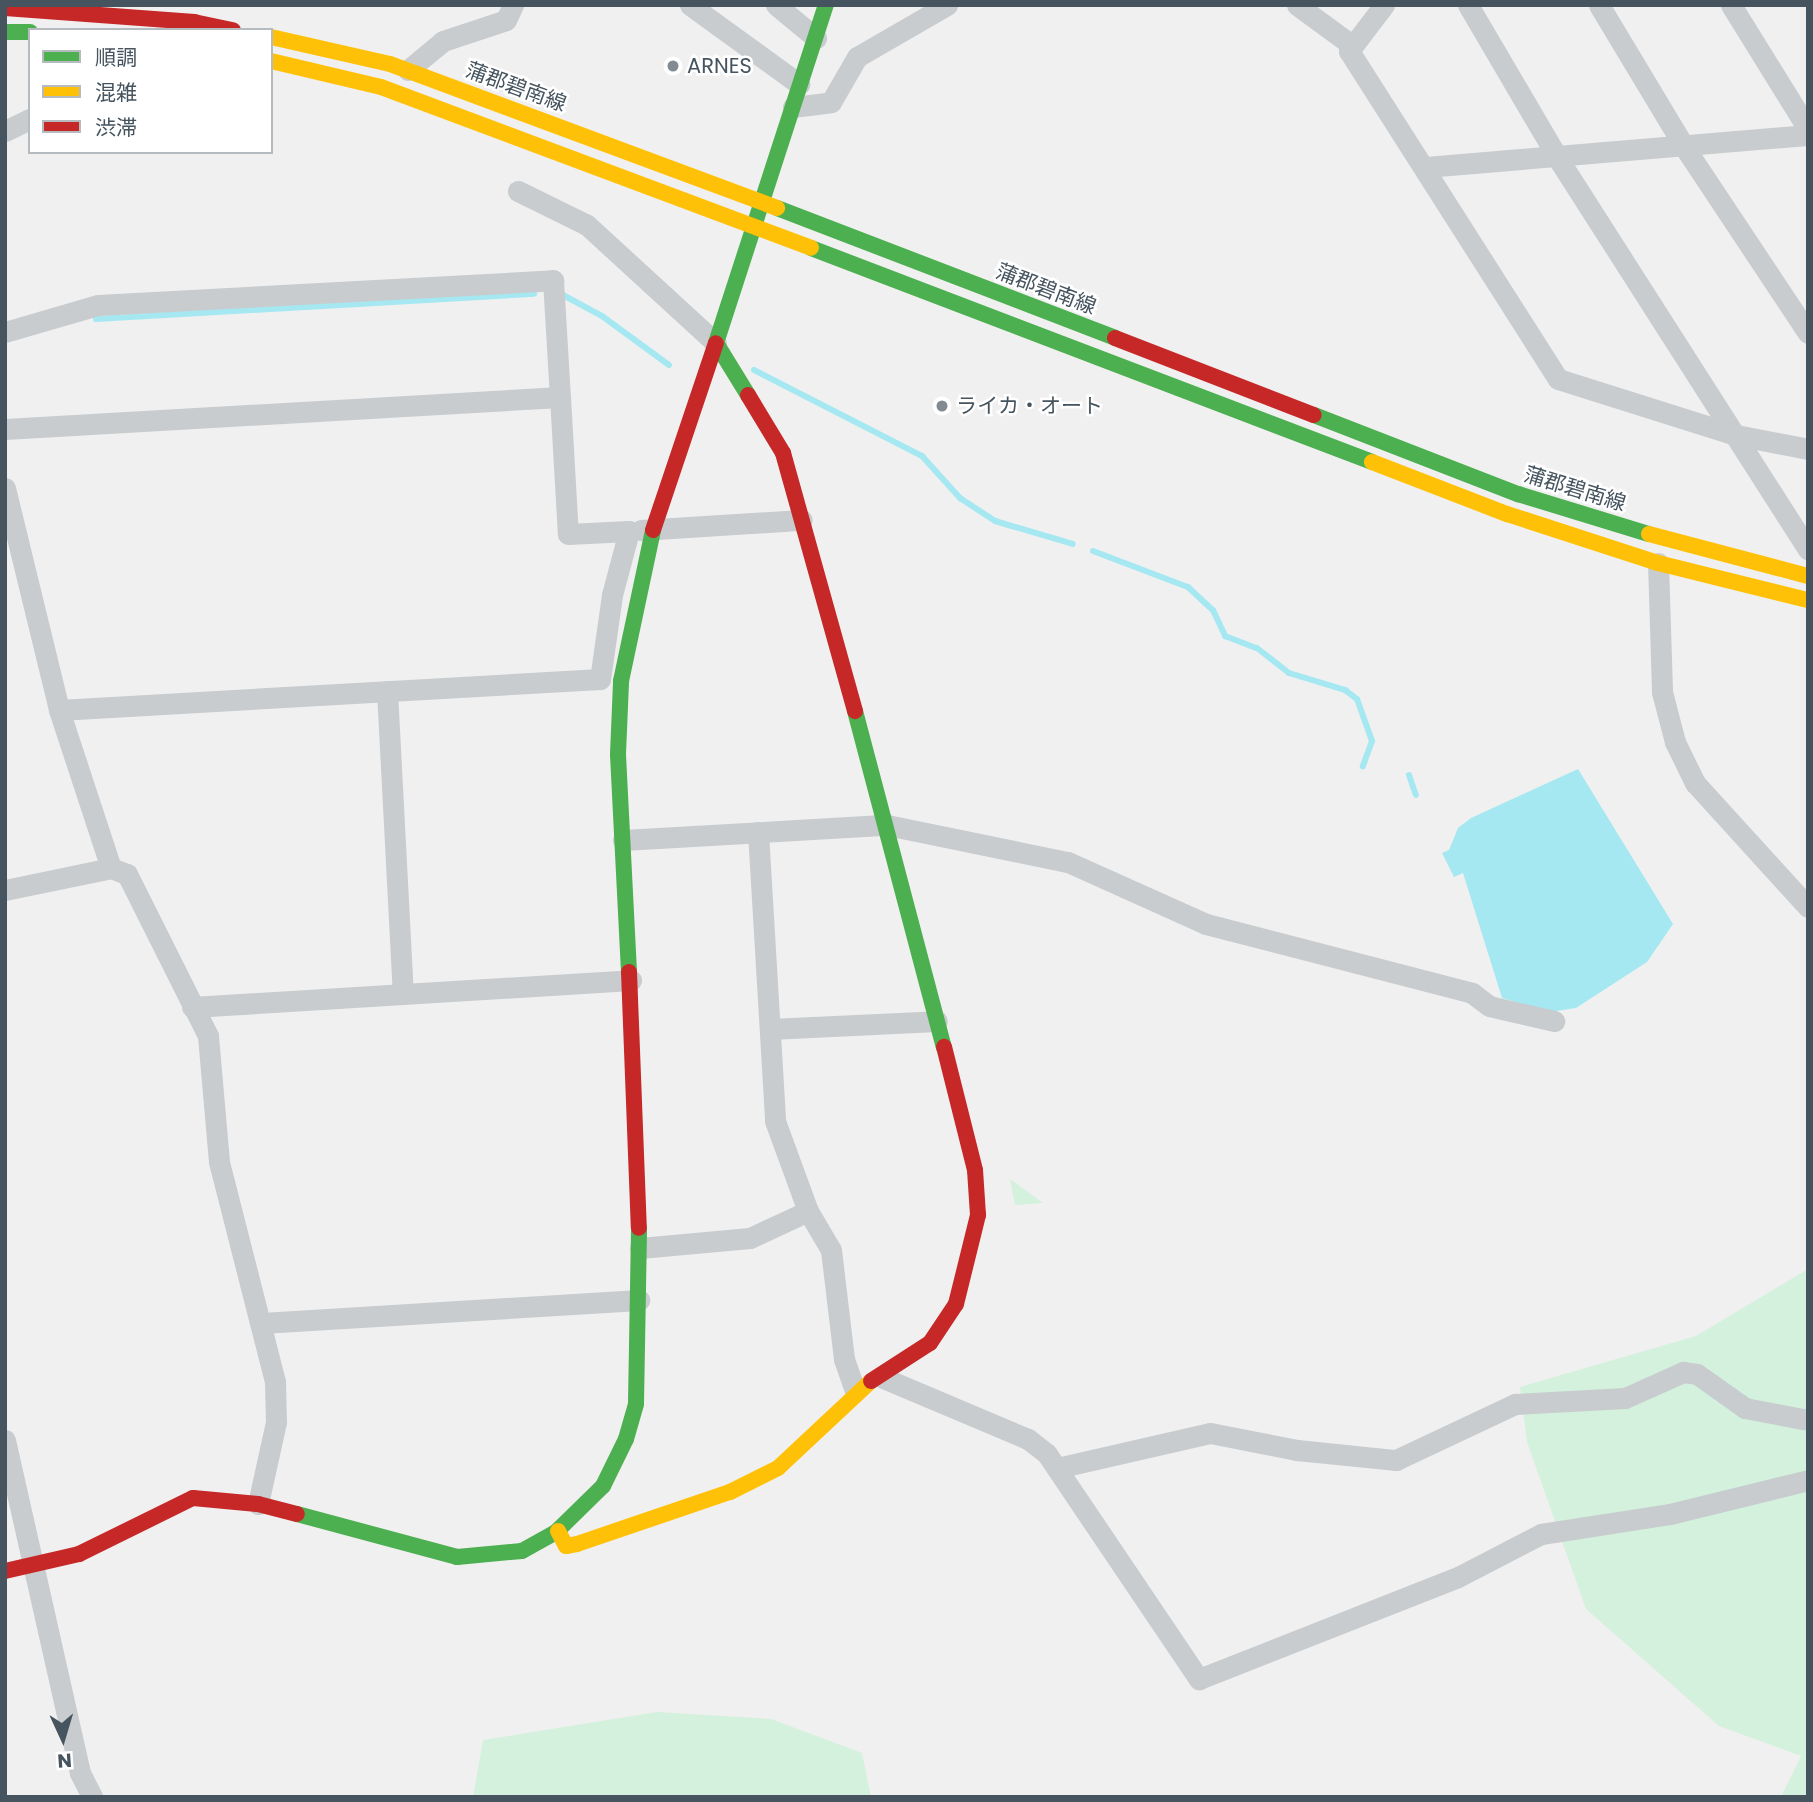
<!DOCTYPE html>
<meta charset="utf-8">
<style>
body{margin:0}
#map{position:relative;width:1813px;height:1802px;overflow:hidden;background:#f1f0f0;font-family:Poppins,"Noto Sans JP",sans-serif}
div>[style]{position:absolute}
.green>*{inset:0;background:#d3f1dc}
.water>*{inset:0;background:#a5e8f1}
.stream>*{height:6px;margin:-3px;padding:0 3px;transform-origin:3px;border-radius:3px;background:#a5e8f1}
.street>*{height:21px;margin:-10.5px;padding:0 10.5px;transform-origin:10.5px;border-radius:10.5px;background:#c8ccce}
.fast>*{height:16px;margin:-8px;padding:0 8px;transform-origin:8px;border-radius:8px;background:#4caf50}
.slow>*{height:16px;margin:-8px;padding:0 8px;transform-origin:8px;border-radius:8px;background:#ffc107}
.jam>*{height:16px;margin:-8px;padding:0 8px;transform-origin:8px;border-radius:8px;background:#c62828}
.dots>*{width:19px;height:19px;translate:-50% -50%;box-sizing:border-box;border:4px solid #fff;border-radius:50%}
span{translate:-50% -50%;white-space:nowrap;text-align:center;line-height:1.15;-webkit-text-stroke:5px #fff;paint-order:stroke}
.poi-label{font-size:21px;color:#45545e}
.left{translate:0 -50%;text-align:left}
.street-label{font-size:21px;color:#45545e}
.frame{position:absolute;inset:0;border:7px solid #45545e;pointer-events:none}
.legend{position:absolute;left:28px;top:28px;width:245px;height:126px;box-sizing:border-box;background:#fff;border:2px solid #b5bbbf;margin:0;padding:9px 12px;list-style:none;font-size:21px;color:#45545e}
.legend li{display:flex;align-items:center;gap:14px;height:35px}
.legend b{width:35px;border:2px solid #b5bbbf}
.north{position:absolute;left:28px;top:1704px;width:70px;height:70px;-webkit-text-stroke:5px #fff;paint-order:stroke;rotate:176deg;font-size:19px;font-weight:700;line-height:28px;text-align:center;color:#45545e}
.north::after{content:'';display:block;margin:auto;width:24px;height:32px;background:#45545e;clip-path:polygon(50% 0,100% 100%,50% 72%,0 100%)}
</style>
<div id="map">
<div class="green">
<i style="clip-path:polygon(1010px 1179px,1043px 1203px,1015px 1205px)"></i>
<i style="clip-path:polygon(1808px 1269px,1808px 1797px,1781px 1797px,1801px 1756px,1719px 1726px,1586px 1609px,1527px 1442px,1520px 1387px,1696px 1336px)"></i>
<i style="clip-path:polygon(657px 1712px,771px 1719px,862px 1753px,871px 1797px,473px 1797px,483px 1740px)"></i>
</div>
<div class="water">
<i style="clip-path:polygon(1578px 769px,1673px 924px,1647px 962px,1576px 1008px,1550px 1012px,1502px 998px,1463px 873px,1454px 877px,1442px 853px,1449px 850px,1458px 828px,1471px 818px)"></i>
</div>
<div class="stream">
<i style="left:563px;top:295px;width:44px;rotate:28.3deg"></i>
<i style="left:602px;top:316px;width:83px;rotate:36.2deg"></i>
<i style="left:96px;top:319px;width:439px;rotate:-3.3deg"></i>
<i style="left:754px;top:370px;width:189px;rotate:27.1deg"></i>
<i style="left:922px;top:456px;width:57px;rotate:47.9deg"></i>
<i style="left:960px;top:498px;width:42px;rotate:33.3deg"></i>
<i style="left:995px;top:521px;width:81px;rotate:16.4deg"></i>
<i style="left:1093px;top:551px;width:102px;rotate:20.8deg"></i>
<i style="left:1188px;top:587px;width:34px;rotate:43deg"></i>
<i style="left:1213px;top:610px;width:29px;rotate:65deg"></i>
<i style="left:1225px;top:636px;width:34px;rotate:21deg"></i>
<i style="left:1257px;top:648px;width:41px;rotate:38deg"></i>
<i style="left:1289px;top:673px;width:59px;rotate:16.9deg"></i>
<i style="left:1345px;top:690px;width:15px;rotate:37deg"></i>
<i style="left:1357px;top:699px;width:45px;rotate:70.3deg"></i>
<i style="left:1372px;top:741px;width:27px;rotate:110deg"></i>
<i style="left:1409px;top:775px;width:21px;rotate:71deg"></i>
</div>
<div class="street">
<i style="left:690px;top:5px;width:135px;rotate:35.9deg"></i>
<i style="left:776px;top:5px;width:52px;rotate:39.5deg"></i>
<i style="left:1297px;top:5px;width:69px;rotate:36.2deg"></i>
<i style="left:1384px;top:5px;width:58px;rotate:127.3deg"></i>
<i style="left:1349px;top:51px;width:389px;rotate:57.5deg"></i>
<i style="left:1558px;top:379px;width:187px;rotate:17.5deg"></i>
<i style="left:1736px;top:435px;width:73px;rotate:11deg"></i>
<i style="left:1468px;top:5px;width:176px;rotate:59.6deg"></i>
<i style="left:1557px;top:157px;width:466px;rotate:57.4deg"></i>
<i style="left:1599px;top:5px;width:167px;rotate:59deg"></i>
<i style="left:1685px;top:148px;width:222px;rotate:56.4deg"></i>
<i style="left:1731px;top:5px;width:146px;rotate:58.2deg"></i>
<i style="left:408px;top:70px;width:45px;rotate:-39.6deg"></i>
<i style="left:443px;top:41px;width:66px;rotate:-18.4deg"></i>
<i style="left:506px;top:20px;width:17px;rotate:-65deg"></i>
<i style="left:793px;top:107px;width:38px;rotate:-7deg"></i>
<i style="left:831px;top:102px;width:52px;rotate:-60deg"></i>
<i style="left:857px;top:57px;width:104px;rotate:-30deg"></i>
<i style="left:5px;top:131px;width:28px;rotate:-26deg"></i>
<i style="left:1426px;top:167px;width:383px;rotate:-4.8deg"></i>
<i style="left:518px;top:191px;width:77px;rotate:26.2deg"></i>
<i style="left:587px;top:225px;width:175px;rotate:42.5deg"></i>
<i style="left:5px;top:332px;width:97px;rotate:-16.2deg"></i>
<i style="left:98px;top:305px;width:456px;rotate:-3.1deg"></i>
<i style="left:553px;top:280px;width:117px;rotate:86.6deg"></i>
<i style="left:5px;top:429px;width:556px;rotate:-3.3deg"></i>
<i style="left:560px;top:397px;width:137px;rotate:86.7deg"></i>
<i style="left:568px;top:534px;width:61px;rotate:-2.8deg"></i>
<i style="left:629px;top:531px;width:66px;rotate:104.9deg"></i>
<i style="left:612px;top:595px;width:85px;rotate:98.1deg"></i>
<i style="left:600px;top:679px;width:542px;rotate:176.72deg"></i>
<i style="left:5px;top:488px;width:228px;rotate:76.3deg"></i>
<i style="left:59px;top:710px;width:166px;rotate:71.8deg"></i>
<i style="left:641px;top:530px;width:161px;rotate:-3.6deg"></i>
<i style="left:1658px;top:563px;width:129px;rotate:88.2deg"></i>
<i style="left:1662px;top:692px;width:52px;rotate:75.4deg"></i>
<i style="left:1675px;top:742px;width:46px;rotate:64deg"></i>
<i style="left:1695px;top:783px;width:168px;rotate:47.7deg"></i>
<i style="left:387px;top:691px;width:303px;rotate:87deg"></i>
<i style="left:758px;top:832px;width:289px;rotate:86.6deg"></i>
<i style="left:775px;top:1121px;width:96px;rotate:69.9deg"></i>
<i style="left:808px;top:1211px;width:45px;rotate:59.5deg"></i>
<i style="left:831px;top:1250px;width:110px;rotate:83.2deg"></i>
<i style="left:844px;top:1359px;width:34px;rotate:71deg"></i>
<i style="left:623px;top:840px;width:264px;rotate:-3.3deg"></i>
<i style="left:887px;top:825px;width:185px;rotate:11.6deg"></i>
<i style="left:1068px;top:862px;width:151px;rotate:24.2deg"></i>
<i style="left:1206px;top:924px;width:275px;rotate:14.5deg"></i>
<i style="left:1472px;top:993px;width:21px;rotate:37deg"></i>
<i style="left:1489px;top:1006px;width:67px;rotate:13deg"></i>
<i style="left:5px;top:890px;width:108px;rotate:-11.7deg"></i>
<i style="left:111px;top:868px;width:17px;rotate:21deg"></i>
<i style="left:127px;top:874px;width:181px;rotate:63.4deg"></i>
<i style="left:208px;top:1036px;width:126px;rotate:85deg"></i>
<i style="left:219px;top:1162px;width:227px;rotate:75.7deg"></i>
<i style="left:275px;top:1382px;width:40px;rotate:88.6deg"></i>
<i style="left:276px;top:1422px;width:84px;rotate:102.4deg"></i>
<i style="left:192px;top:1007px;width:440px;rotate:-3.5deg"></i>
<i style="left:770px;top:1029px;width:167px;rotate:-2.7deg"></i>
<i style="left:640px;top:1248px;width:110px;rotate:-5.2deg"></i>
<i style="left:750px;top:1238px;width:64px;rotate:-25deg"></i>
<i style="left:262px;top:1323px;width:378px;rotate:-3.5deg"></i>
<i style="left:881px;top:1377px;width:160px;rotate:22.9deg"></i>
<i style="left:1028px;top:1439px;width:24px;rotate:38deg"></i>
<i style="left:1047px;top:1454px;width:272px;rotate:56deg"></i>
<i style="left:1199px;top:1679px;width:278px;rotate:-21.5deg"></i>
<i style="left:1458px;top:1577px;width:93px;rotate:-27.4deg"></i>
<i style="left:1541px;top:1534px;width:131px;rotate:-8.8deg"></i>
<i style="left:1670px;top:1514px;width:142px;rotate:-13.8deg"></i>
<i style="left:5px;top:1440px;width:341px;rotate:77.3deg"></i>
<i style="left:80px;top:1773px;width:27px;rotate:63deg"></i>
<i style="left:1057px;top:1468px;width:157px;rotate:-12.9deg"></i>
<i style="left:1210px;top:1433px;width:89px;rotate:11.1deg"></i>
<i style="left:1297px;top:1450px;width:100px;rotate:5.8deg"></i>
<i style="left:1396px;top:1460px;width:132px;rotate:-25.2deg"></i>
<i style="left:1515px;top:1404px;width:110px;rotate:-3.1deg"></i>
<i style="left:1625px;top:1398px;width:64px;rotate:-24.1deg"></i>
<i style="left:1683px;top:1372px;width:14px;rotate:8deg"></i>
<i style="left:1697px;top:1374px;width:59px;rotate:35.3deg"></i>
<i style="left:1745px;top:1408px;width:64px;rotate:10.8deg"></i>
</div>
<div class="fast">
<i style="left:5px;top:32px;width:25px"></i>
<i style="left:777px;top:208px;width:362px;rotate:21deg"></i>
<i style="left:811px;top:248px;width:600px;rotate:20.88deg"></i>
<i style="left:748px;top:395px;width:61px;rotate:-121.6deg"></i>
<i style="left:716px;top:343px;width:355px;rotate:-72deg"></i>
<i style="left:1314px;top:415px;width:219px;rotate:21.2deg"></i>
<i style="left:1518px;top:494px;width:137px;rotate:17deg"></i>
<i style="left:855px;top:711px;width:348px;rotate:75.2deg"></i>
<i style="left:629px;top:972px;width:218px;rotate:-92.9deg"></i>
<i style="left:618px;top:754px;width:73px;rotate:-87.6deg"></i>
<i style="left:621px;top:681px;width:154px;rotate:-78deg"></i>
<i style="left:297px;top:1514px;width:166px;rotate:15deg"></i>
<i style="left:457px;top:1557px;width:65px;rotate:-5.3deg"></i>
<i style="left:522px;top:1551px;width:38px;rotate:-29deg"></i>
<i style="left:555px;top:1533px;width:67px;rotate:-44.4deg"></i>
<i style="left:603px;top:1486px;width:52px;rotate:-63.9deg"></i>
<i style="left:626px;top:1439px;width:37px;rotate:-74deg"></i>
<i style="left:636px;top:1403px;width:175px;rotate:-89deg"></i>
</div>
<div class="slow">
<i style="left:271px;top:37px;width:122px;rotate:12.8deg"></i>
<i style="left:390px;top:64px;width:413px;rotate:20.4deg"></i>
<i style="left:271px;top:61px;width:113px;rotate:13.3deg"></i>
<i style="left:381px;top:87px;width:459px;rotate:20.5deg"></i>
<i style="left:1372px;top:462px;width:145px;rotate:21.1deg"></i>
<i style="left:1507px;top:514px;width:159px;rotate:18deg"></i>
<i style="left:1658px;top:563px;width:154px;rotate:13.9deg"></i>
<i style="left:1649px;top:534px;width:164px;rotate:14.8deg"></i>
<i style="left:558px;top:1531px;width:17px;rotate:62deg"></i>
<i style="left:566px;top:1546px;width:11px;rotate:-10deg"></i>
<i style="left:577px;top:1544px;width:162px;rotate:-18.8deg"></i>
<i style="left:730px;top:1492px;width:54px;rotate:-26.6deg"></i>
<i style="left:778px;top:1468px;width:127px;rotate:-43.1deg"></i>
</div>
<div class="jam">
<i style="left:5px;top:8px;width:190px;rotate:4.2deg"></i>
<i style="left:194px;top:22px;width:40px;rotate:12deg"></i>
<i style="left:1115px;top:338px;width:213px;rotate:21.2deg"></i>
<i style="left:748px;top:395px;width:68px;rotate:58.9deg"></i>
<i style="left:783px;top:453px;width:268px;rotate:74.4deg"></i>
<i style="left:653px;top:530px;width:197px;rotate:-71.4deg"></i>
<i style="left:629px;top:972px;width:256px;rotate:87.8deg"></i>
<i style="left:871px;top:1381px;width:70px;rotate:-32.8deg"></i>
<i style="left:930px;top:1343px;width:47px;rotate:-56.3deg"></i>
<i style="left:956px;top:1304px;width:92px;rotate:-76.1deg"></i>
<i style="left:978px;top:1215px;width:45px;rotate:-93.8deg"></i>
<i style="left:975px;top:1170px;width:127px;rotate:-104.1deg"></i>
<i style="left:5px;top:1571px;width:76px;rotate:-12.9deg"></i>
<i style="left:79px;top:1554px;width:127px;rotate:-26.2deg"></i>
<i style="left:193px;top:1498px;width:65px;rotate:5.3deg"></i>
<i style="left:258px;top:1504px;width:40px;rotate:14.4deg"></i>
</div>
<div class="dots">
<i style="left:673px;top:66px;background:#818b91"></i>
<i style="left:942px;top:406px;background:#818b91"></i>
</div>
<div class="poi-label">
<span class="left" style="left:687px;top:66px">ARNES</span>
<span class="left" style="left:956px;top:406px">ライカ・オート</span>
</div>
<div class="street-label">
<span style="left:516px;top:87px;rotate:20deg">蒲郡碧南線</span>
<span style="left:1046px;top:289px;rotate:21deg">蒲郡碧南線</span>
<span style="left:1575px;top:489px;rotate:17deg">蒲郡碧南線</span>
</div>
<div class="frame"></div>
<ul class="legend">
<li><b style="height:9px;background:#4caf50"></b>順調</li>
<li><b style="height:9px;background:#ffc107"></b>混雑</li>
<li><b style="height:9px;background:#c62828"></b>渋滞</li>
</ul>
<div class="north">N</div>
</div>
